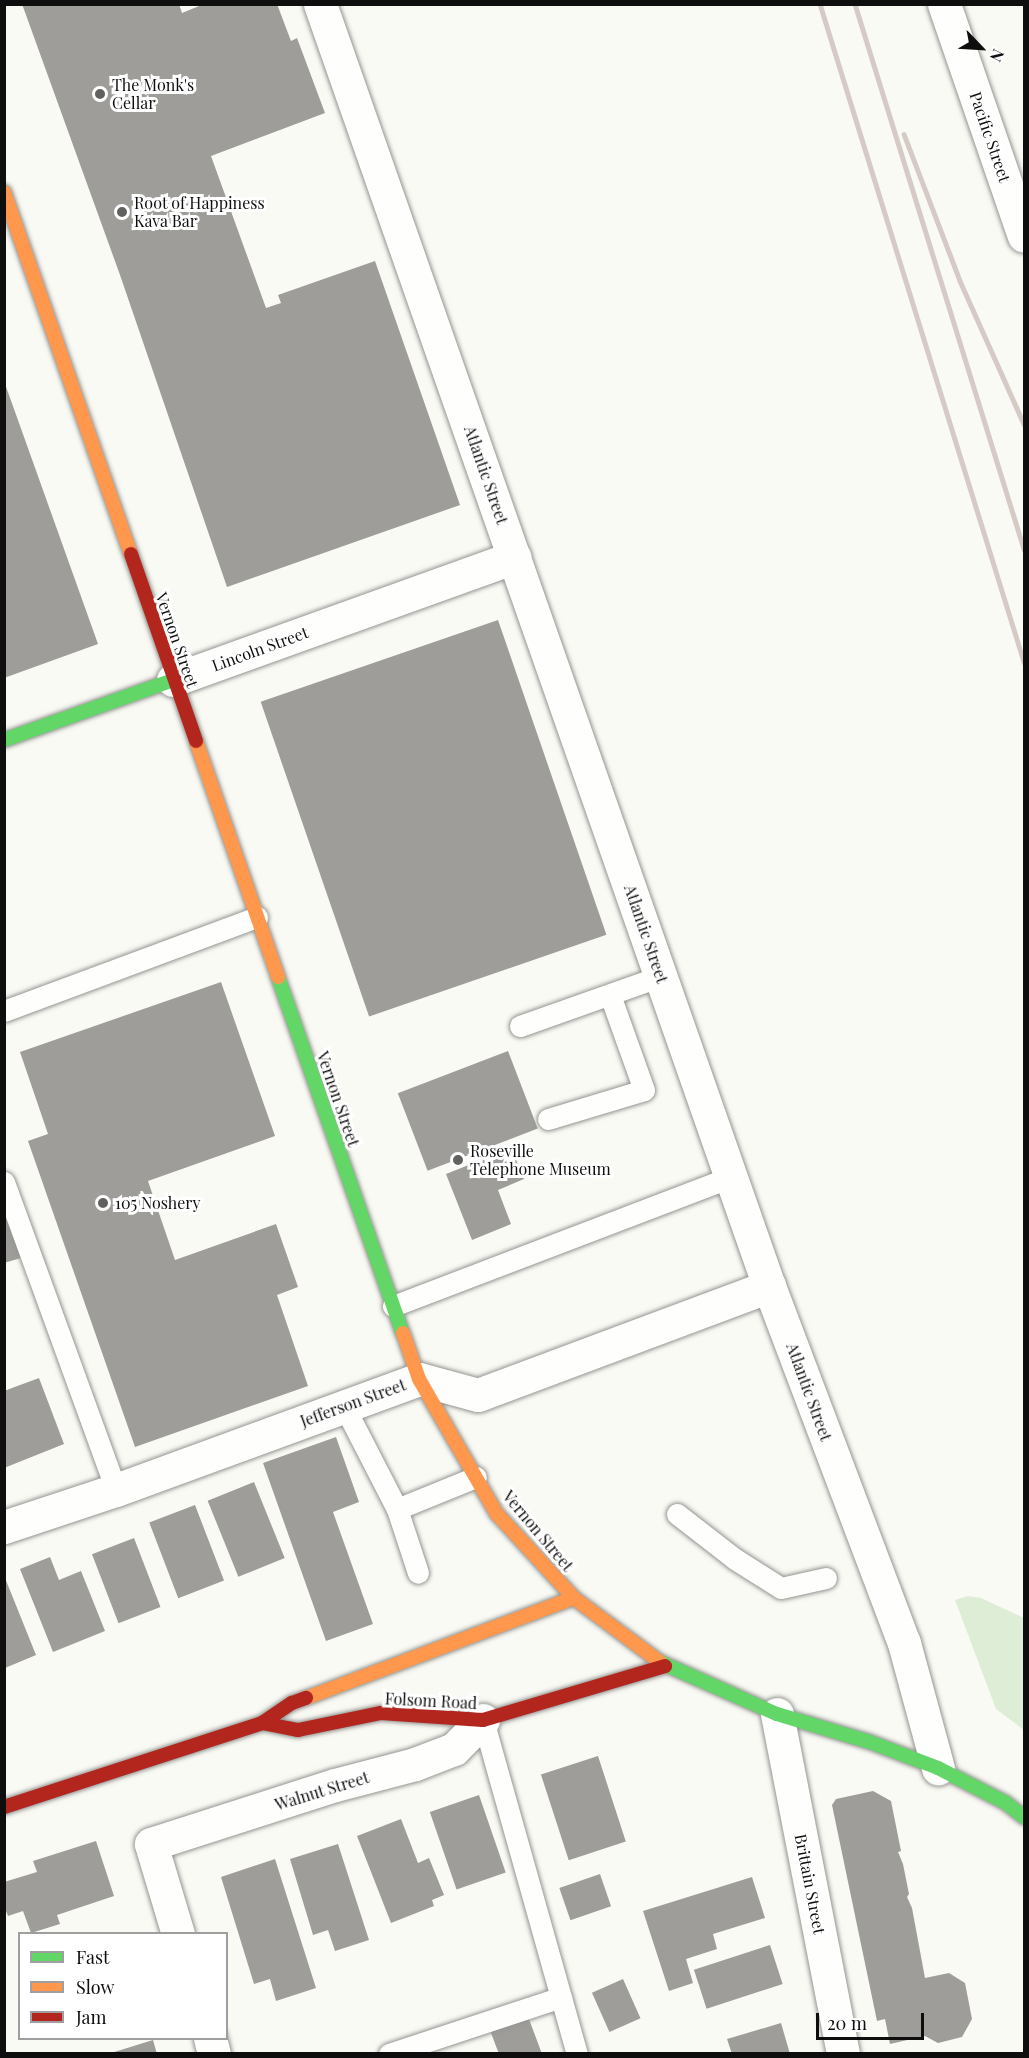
<!DOCTYPE html>
<style>
body{margin:0}
#map{position:relative;width:1029px;height:2058px;overflow:hidden;background:#fafaf4;font-family:"Playfair Display",serif}
div>[style]{position:absolute}
.green>*{inset:0;background:#deeed6}
.building>*{inset:0;background:#9e9d99;transform-origin:0 0}
.roads{filter:drop-shadow(0 0 2px #949492) drop-shadow(0 0 2px #949492)}
.lane>*{height:21px;margin:-10.5px;padding:0 10.5px;transform-origin:10.5px;border-radius:10.5px;background:#fefefd}
.street>*{height:33px;margin:-16.5px;padding:0 16.5px;transform-origin:16.5px;border-radius:16.5px;background:#fefefd}
.fast>*{height:14px;margin:-7px;padding:0 7px;transform-origin:7px;border-radius:7px;background:#63d668}
.slow>*{height:14px;margin:-7px;padding:0 7px;transform-origin:7px;border-radius:7px;background:#ff974d}
.jam>*{height:14px;margin:-7px;padding:0 7px;transform-origin:7px;border-radius:7px;background:#b3261e}
.rail>*{height:4.5px;margin:-2.25px;padding:0 2.25px;transform-origin:2.25px;border-radius:2.25px;background:#d5cac6}
.dots>*{width:16px;height:16px;translate:-50% -50%;box-sizing:border-box;border:3px solid #fff;border-radius:50%}
span{translate:-50% -50%;white-space:nowrap;text-align:center;line-height:1.15;-webkit-text-stroke:6px #fff;paint-order:stroke}
.poi-label{font-size:16px;color:#0e0e0e}
.left{translate:0 -50%;text-align:left}
.street-label{font-size:16px;color:#0e0e0e}
.frame{position:absolute;inset:0;border:6px solid #0e0e0e;pointer-events:none}
.legend{position:absolute;left:18px;top:1932px;width:210px;height:108px;box-sizing:border-box;background:#fff;border:2px solid #9f9f9f;margin:0;padding:8px 10px;list-style:none;font-size:18px;color:#0e0e0e}
.legend li{display:flex;align-items:center;gap:12px;height:30px}
.legend b{width:30px;border:2px solid #9f9f9f}
.north{position:absolute;left:951px;top:18px;width:60px;height:60px;-webkit-text-stroke:4px #fff;paint-order:stroke;rotate:115deg;font-size:16px;font-weight:700;line-height:24px;text-align:center;color:#0e0e0e}
.north::after{content:'';display:block;margin:auto;width:21px;height:27px;background:#0e0e0e;clip-path:polygon(50% 0,100% 100%,50% 72%,0 100%)}
.scale{position:absolute;left:816px;top:2013px;width:108px;height:27px;box-sizing:border-box;border:3px solid #0e0e0e;border-top:0;padding-left:8px;font-size:18px;line-height:21px;white-space:nowrap;color:#0e0e0e;-webkit-text-stroke:4px #fff;paint-order:stroke}
</style>
<div id="map">
<div class="green">
<i style="clip-path:polygon(968px 1596px,981px 1598px,1024px 1618px,1024px 1730px,996px 1709px,955px 1600px)"></i>
</div>
<div class="building">
<i style="clip-path:polygon(22px 4px,179px 4px,182px 13px,204px 4px,277px 4px,291px 41px,297px 38px,325px 113px,211px 156px,266px 308px,281px 303px,278px 295px,375px 261px,460px 505px,227px 587px,120px 275px)"></i>
<i style="clip-path:polygon(4px 381px,98px 644px,4px 678px)"></i>
<i style="left:498px;top:620px;width:333px;height:251px;rotate:71deg"></i>
<i style="clip-path:polygon(221px 982px,275px 1136px,148px 1181px,175px 1260px,276px 1224px,298px 1287px,277px 1295px,308px 1386px,135px 1447px,28px 1141px,48px 1134px,20px 1052px)"></i>
<i style="left:508px;top:1051px;width:83px;height:118px;rotate:69deg"></i>
<i style="clip-path:polygon(511px 1148px,524px 1179px,498px 1190px,511px 1224px,472px 1240px,446px 1174px)"></i>
<i style="clip-path:polygon(4px 1212px,21px 1258px,4px 1263px)"></i>
<i style="clip-path:polygon(39px 1378px,64px 1444px,4px 1468px,4px 1391px)"></i>
<i style="clip-path:polygon(336px 1437px,359px 1502px,333px 1512px,373px 1624px,326px 1641px,263px 1463px)"></i>
<i style="left:254px;top:1482px;width:82px;height:50px;rotate:68deg"></i>
<i style="left:195px;top:1505px;width:81px;height:49px;rotate:69deg"></i>
<i style="left:134px;top:1538px;width:74px;height:45px;rotate:69deg"></i>
<i style="clip-path:polygon(50px 1557px,59px 1580px,81px 1571px,105px 1631px,53px 1652px,20px 1569px)"></i>
<i style="clip-path:polygon(5px 1578px,36px 1655px,5px 1668px)"></i>
<i style="left:598px;top:1756px;width:90px;height:60px;rotate:72deg"></i>
<i style="clip-path:polygon(873px 1791px,891px 1801px,901px 1851px,898px 1852px,903px 1864px,909px 1894px,907px 1897px,912px 1908px,925px 1978px,949px 1973px,965px 1983px,972px 2019px,962px 2037px,938px 2043px,925px 2036px,890px 2044px,885px 2019px,877px 2021px,832px 1805px,836px 1799px)"></i>
<i style="left:479px;top:1795px;width:82px;height:52px;rotate:71deg"></i>
<i style="clip-path:polygon(401px 1819px,418px 1863px,429px 1858px,444px 1895px,432px 1900px,434px 1906px,391px 1923px,357px 1836px)"></i>
<i style="clip-path:polygon(96px 1841px,114px 1896px,57px 1915px,60px 1924px,31px 1933px,23px 1911px,8px 1916px,4px 1906px,4px 1882px,37px 1872px,33px 1861px)"></i>
<i style="clip-path:polygon(338px 1844px,369px 1940px,335px 1951px,328px 1930px,313px 1935px,290px 1859px)"></i>
<i style="clip-path:polygon(275px 1859px,316px 1988px,276px 2001px,270px 1979px,254px 1984px,221px 1877px)"></i>
<i style="left:600px;top:1874px;width:34px;height:43px;rotate:71deg"></i>
<i style="clip-path:polygon(752px 1877px,765px 1918px,713px 1934px,717px 1949px,686px 1959px,693px 1983px,669px 1991px,643px 1911px)"></i>
<i style="left:770px;top:1945px;width:41px;height:80px;rotate:72deg"></i>
<i style="left:623px;top:1979px;width:43px;height:34px;rotate:66deg"></i>
<i style="clip-path:polygon(526px 2011px,542px 2054px,499px 2054px,488px 2025px)"></i>
<i style="clip-path:polygon(781px 2023px,790px 2054px,732px 2054px,727px 2039px)"></i>
<i style="clip-path:polygon(153px 2040px,157px 2054px,111px 2054px,111px 2053px)"></i>
</div>
<div class="roads">
<div class="lane">
<i style="left:4px;top:1011px;width:270px;rotate:-20.4deg"></i>
<i style="left:520px;top:1026px;width:150px;rotate:-19.5deg"></i>
<i style="left:548px;top:1119px;width:100px;rotate:-16.8deg"></i>
<i style="left:644px;top:1090px;width:101px;rotate:-109.7deg"></i>
<i style="left:4px;top:1182px;width:328px;rotate:70deg"></i>
<i style="left:393px;top:1306px;width:362px;rotate:-20.9deg"></i>
<i style="left:344px;top:1406px;width:116px;rotate:62.8deg"></i>
<i style="left:397px;top:1509px;width:85px;rotate:-22.1deg"></i>
<i style="left:397px;top:1509px;width:67px;rotate:71.8deg"></i>
<i style="left:677px;top:1514px;width:73px;rotate:37.8deg"></i>
<i style="left:735px;top:1559px;width:54px;rotate:32.2deg"></i>
<i style="left:781px;top:1588px;width:46px;rotate:-12.5deg"></i>
<i style="left:483px;top:1720px;width:347px;rotate:74.3deg"></i>
<i style="left:389px;top:2054px;width:181px;rotate:-18.3deg"></i>
</div>
<div class="street">
<i style="left:320px;top:4px;width:1358px;rotate:70.7deg"></i>
<i style="left:769px;top:1286px;width:382px;rotate:69.3deg"></i>
<i style="left:904px;top:1643px;width:130px;rotate:74.8deg"></i>
<i style="left:944px;top:4px;width:245px;rotate:71deg"></i>
<i style="left:173px;top:680px;width:363px;rotate:-19.8deg"></i>
<i style="left:4px;top:1527px;width:118px;rotate:-18.3deg"></i>
<i style="left:116px;top:1490px;width:323px;rotate:-20.1deg"></i>
<i style="left:419px;top:1379px;width:61px;rotate:15.2deg"></i>
<i style="left:478px;top:1395px;width:311px;rotate:-20.5deg"></i>
<i style="left:777px;top:1714px;width:346px;rotate:79deg"></i>
<i style="left:178px;top:1934px;width:94px;rotate:-106.7deg"></i>
<i style="left:151px;top:1844px;width:193px;rotate:-17.8deg"></i>
<i style="left:335px;top:1785px;width:83px;rotate:-14.7deg"></i>
<i style="left:415px;top:1764px;width:42px;rotate:-21deg"></i>
<i style="left:454px;top:1749px;width:41px;rotate:-45deg"></i>
<i style="left:210px;top:2038px;width:16px;rotate:76deg"></i>
</div>
<div class="fast">
<i style="left:4px;top:740px;width:179px;rotate:-19.5deg"></i>
<i style="left:278px;top:977px;width:377px;rotate:70.7deg"></i>
<i style="left:660px;top:1662px;width:128px;rotate:24deg"></i>
<i style="left:777px;top:1714px;width:97px;rotate:16.8deg"></i>
<i style="left:870px;top:1742px;width:73px;rotate:20.9deg"></i>
<i style="left:938px;top:1768px;width:76px;rotate:27.2deg"></i>
<i style="left:1006px;top:1803px;width:23px;rotate:38deg"></i>
</div>
<div class="slow">
<i style="left:4px;top:192px;width:384px;rotate:70.7deg"></i>
<i style="left:196px;top:741px;width:250px;rotate:70.8deg"></i>
<i style="left:403px;top:1333px;width:49px;rotate:70.8deg"></i>
<i style="left:419px;top:1379px;width:156px;rotate:60deg"></i>
<i style="left:497px;top:1514px;width:114px;rotate:47.5deg"></i>
<i style="left:574px;top:1598px;width:107px;rotate:36.7deg"></i>
<i style="left:306px;top:1698px;width:286px;rotate:-20.5deg"></i>
</div>
<div class="jam">
<i style="left:131px;top:554px;width:198px;rotate:70.8deg"></i>
<i style="left:262px;top:1723px;width:37px;rotate:11deg"></i>
<i style="left:298px;top:1730px;width:85px;rotate:-11.6deg"></i>
<i style="left:381px;top:1713px;width:102px;rotate:3.9deg"></i>
<i style="left:483px;top:1720px;width:190px;rotate:-16.5deg"></i>
<i style="left:4px;top:1807px;width:271px;rotate:-18deg"></i>
<i style="left:262px;top:1723px;width:36px;rotate:-34deg"></i>
<i style="left:292px;top:1703px;width:15px;rotate:-20deg"></i>
</div>
</div>
<div class="rail">
<i style="left:820px;top:4px;width:689px;rotate:72.77deg"></i>
<i style="left:855px;top:4px;width:571px;rotate:72.77deg"></i>
<i style="left:904px;top:134px;width:157px;rotate:69.1deg"></i>
<i style="left:960px;top:281px;width:157px;rotate:65.9deg"></i>
</div>
<div class="dots">
<i style="left:100px;top:94px;background:#61615e"></i>
<i style="left:122px;top:212px;background:#61615e"></i>
<i style="left:458px;top:1160px;background:#61615e"></i>
<i style="left:103px;top:1203px;background:#61615e"></i>
</div>
<div class="poi-label">
<span class="left" style="left:112px;top:94px">The Monk's<br>Cellar</span>
<span class="left" style="left:134px;top:212px">Root of Happiness<br>Kava Bar</span>
<span class="left" style="left:470px;top:1160px">Roseville<br>Telephone Museum</span>
<span class="left" style="left:115px;top:1203px">105 Noshery</span>
</div>
<div class="street-label">
<span style="left:990px;top:137px;rotate:71deg">Pacific Street</span>
<span style="left:486px;top:475px;rotate:71deg">Atlantic Street</span>
<span style="left:177px;top:640px;rotate:71deg">Vernon Street</span>
<span style="left:260px;top:649px;rotate:-20deg">Lincoln Street</span>
<span style="left:646px;top:934px;rotate:71deg">Atlantic Street</span>
<span style="left:338px;top:1099px;rotate:71deg">Vernon Street</span>
<span style="left:809px;top:1392px;rotate:70deg">Atlantic Street</span>
<span style="left:353px;top:1403px;rotate:-20deg">Jefferson Street</span>
<span style="left:538px;top:1531px;rotate:50deg">Vernon Street</span>
<span style="left:431px;top:1701px;rotate:3deg">Folsom Road</span>
<span style="left:322px;top:1791px;rotate:-17deg">Walnut Street</span>
<span style="left:810px;top:1884px;rotate:79deg">Brittain Street</span>
</div>
<div class="frame"></div>
<ul class="legend">
<li><b style="height:8px;background:#63d668"></b>Fast</li>
<li><b style="height:8px;background:#ff974d"></b>Slow</li>
<li><b style="height:8px;background:#b3261e"></b>Jam</li>
</ul>
<div class="north">N</div>
<div class="scale">20 m</div>
</div>
